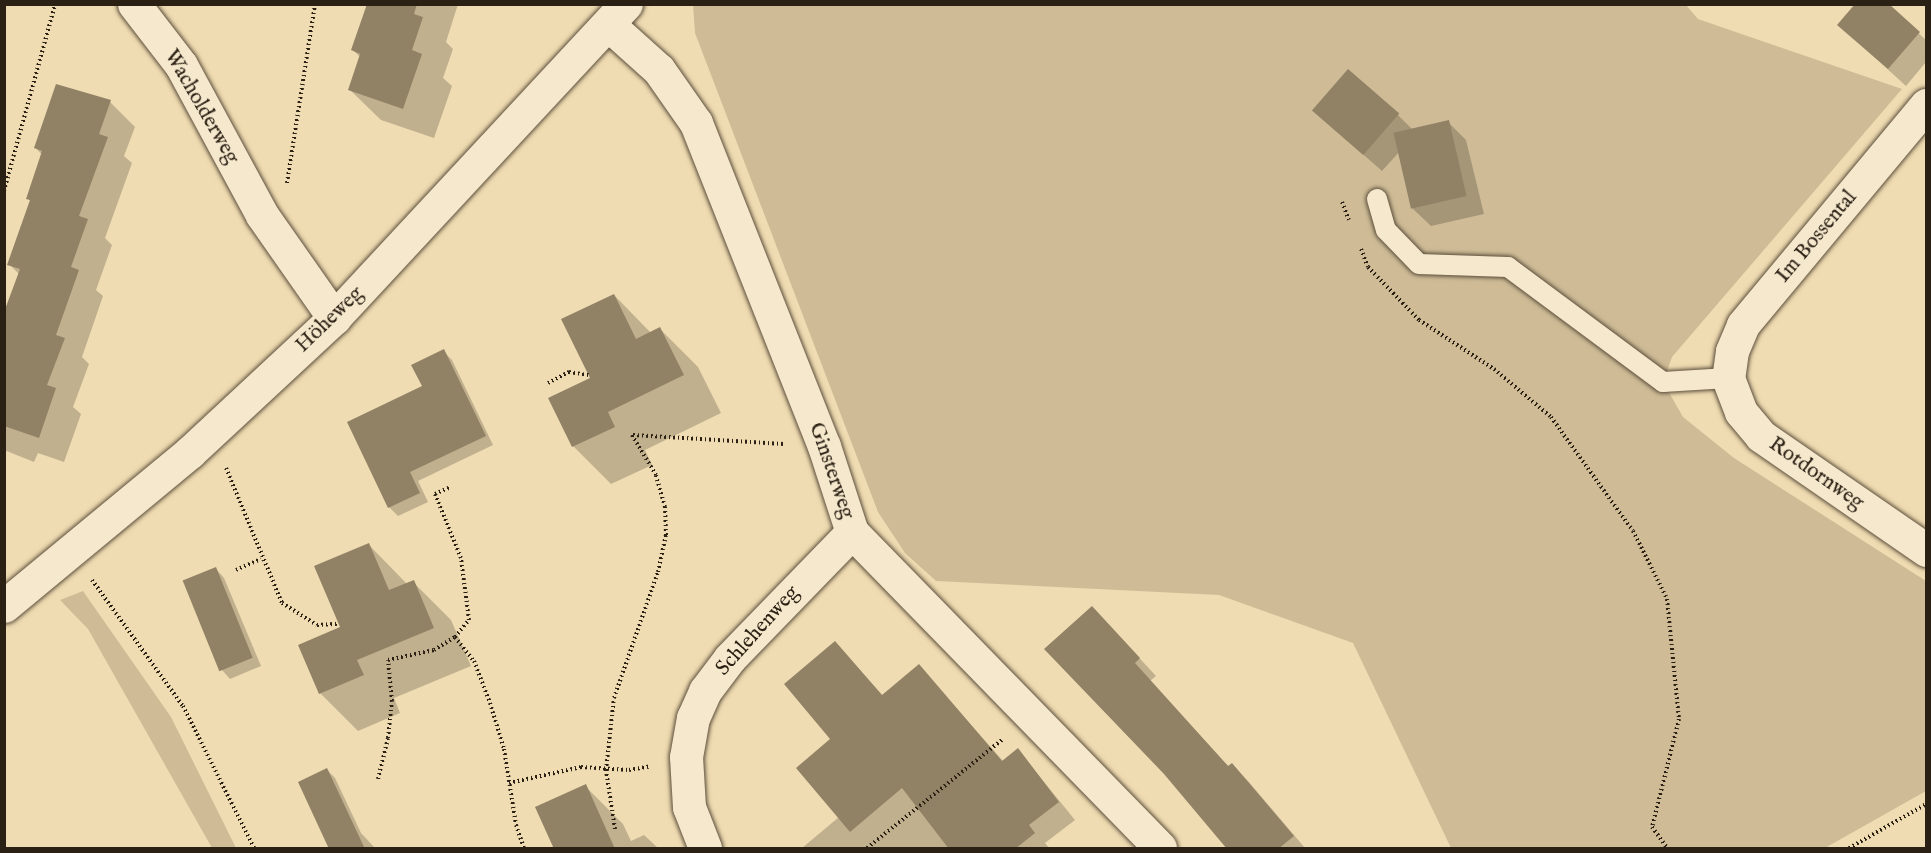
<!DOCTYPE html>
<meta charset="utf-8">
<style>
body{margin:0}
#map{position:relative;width:1931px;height:853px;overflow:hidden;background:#f0dcb2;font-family:"IM FELL English",serif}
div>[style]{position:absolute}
.green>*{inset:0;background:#cfbc97}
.shadow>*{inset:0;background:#0003}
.building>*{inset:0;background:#918266;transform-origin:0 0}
.path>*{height:4px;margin-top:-2px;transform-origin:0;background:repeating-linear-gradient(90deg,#2b2014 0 1.5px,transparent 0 4.5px)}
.roads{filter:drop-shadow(0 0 2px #5c4f3c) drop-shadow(0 0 2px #5c4f3c)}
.lane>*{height:20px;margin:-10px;padding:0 10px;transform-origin:10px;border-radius:10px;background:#f5e8cd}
.street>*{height:33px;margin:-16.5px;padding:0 16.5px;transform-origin:16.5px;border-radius:16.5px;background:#f5e8cd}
.secondary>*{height:33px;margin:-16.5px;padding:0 16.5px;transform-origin:16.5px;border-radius:16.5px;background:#f5e8cd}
span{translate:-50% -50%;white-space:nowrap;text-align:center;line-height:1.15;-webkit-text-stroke:5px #f5e8cd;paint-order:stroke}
.street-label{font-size:21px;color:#2b2014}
.frame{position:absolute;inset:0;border:6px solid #2b2014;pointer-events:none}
</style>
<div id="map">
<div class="green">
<i style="clip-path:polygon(693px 5px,1686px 5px,1698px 19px,1902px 89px,1672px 357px,1663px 382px,1683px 417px,1734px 458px,1926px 581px,1926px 791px,1825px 848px,1451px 848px,1353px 643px,1219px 595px,936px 581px,905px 553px,878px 512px,695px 33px)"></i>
<i style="clip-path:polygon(83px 591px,171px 717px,236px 848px,212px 848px,88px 629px,60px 600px)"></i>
</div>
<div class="shadow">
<i style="clip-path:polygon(368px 4px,458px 4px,446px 42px,453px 49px,443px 78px,452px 86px,434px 138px,381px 120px,350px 90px,361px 58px,353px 50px)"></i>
<i style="clip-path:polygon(1887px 4px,1926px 40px,1926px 62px,1906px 86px,1839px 25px)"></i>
<i style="clip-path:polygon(110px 102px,135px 127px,124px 156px,132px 163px,105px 238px,112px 245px,96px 290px,103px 296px,82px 357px,89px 364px,73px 407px,81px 414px,64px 462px,38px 453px,34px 462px,4px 450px,4px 322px,20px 275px,9px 264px,31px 202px,28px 198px,42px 155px,36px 148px)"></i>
<i style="clip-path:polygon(1398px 115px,1413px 130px,1448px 122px,1466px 140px,1484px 214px,1431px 226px,1413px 209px,1400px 151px,1382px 171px,1332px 127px)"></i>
<i style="clip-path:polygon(614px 295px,651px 333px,660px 329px,698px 367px,721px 413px,645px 450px,652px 465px,611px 484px,573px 446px)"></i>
<i style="clip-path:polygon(443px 351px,452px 360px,493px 445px,418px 481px,428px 502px,398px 516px,389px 507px,424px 387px)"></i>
<i style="clip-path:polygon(369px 545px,407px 584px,413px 582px,451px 620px,471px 666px,394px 698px,400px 713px,358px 731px,320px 693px)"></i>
<i style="clip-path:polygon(216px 569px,224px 578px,261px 666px,230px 679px,222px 670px)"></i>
<i style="clip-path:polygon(1108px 624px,1156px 676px,1150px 681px,1229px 767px,1232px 765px,1248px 781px,1305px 848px,1228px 848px)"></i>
<i style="clip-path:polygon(835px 643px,883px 696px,919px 666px,1003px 761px,1018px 750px,1075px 820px,1045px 843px,1049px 848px,802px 848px,839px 817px,832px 739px)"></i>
<i style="clip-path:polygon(327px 770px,335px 778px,361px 833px,375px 848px,331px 848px)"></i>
<i style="clip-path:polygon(585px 786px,623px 824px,631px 841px,644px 835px,658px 848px,555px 848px)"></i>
</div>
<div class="building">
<i style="clip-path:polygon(367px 4px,417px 4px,414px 14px,423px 17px,412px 50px,422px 54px,403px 109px,348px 90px,360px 54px,351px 50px)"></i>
<i style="clip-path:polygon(1855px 4px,1889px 4px,1920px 32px,1888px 69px,1837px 25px)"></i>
<i style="left:1348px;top:69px;width:68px;height:55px;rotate:41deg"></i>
<i style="clip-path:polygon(56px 84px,111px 100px,99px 134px,108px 137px,79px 216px,88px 219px,71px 267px,79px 270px,56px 335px,65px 338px,47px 385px,56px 388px,39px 438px,4px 426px,4px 312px,20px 269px,7px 265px,30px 200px,26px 199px,42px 151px,34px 148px)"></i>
<i style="left:1449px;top:120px;width:78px;height:57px;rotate:77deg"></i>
<i style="clip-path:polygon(614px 294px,636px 339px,660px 327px,684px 375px,608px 412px,615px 427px,572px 447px,548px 398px,590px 378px,561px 319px)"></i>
<i style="clip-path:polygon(444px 349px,486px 436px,410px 472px,420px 493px,388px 508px,347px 422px,422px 386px,411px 365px)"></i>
<i style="clip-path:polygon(369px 543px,389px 590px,414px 580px,434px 628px,357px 660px,364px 675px,319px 694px,298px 645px,340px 627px,314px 566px)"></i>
<i style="left:216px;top:567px;width:98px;height:36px;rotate:68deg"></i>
<i style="clip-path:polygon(1092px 606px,1140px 658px,1135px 663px,1228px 766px,1232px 763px,1294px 836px,1278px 849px,1227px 849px,1164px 774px,1044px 649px)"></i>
<i style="clip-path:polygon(835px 641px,882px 695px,919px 664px,1002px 761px,1018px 748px,1059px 802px,1029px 825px,1035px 833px,1015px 849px,949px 849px,902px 788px,850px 832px,796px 768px,830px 739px,784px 684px)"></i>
<i style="clip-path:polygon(327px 768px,365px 849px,329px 849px,298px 782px)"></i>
<i style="clip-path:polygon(586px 784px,615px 849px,554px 849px,535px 807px)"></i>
</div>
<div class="path">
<i style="left:287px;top:183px;width:181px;rotate:-81.1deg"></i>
<i style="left:4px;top:191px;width:194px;rotate:-74.7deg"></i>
<i style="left:1342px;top:202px;width:19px;rotate:69deg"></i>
<i style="left:1361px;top:249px;width:19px;rotate:69deg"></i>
<i style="left:1368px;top:267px;width:74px;rotate:46.1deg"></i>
<i style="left:1419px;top:320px;width:90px;rotate:33.2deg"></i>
<i style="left:1494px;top:369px;width:75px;rotate:40.1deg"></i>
<i style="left:1551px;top:417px;width:140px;rotate:54.3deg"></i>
<i style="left:1633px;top:531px;width:76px;rotate:63.4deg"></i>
<i style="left:1667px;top:599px;width:121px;rotate:84.3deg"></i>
<i style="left:1679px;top:719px;width:111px;rotate:104deg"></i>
<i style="left:1652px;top:827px;width:26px;rotate:54deg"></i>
<i style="left:548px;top:383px;width:24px;rotate:-28deg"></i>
<i style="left:569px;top:372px;width:20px;rotate:9deg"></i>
<i style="left:633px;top:435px;width:151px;rotate:3.4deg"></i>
<i style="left:226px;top:468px;width:146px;rotate:67.5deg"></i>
<i style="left:282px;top:603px;width:41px;rotate:32.2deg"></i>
<i style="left:317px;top:625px;width:22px;rotate:-3deg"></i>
<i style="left:236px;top:570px;width:27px;rotate:-24deg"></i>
<i style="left:92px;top:580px;width:155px;rotate:54.2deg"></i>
<i style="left:183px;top:706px;width:159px;rotate:63.4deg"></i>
<i style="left:455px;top:637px;width:31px;rotate:52deg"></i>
<i style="left:474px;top:661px;width:45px;rotate:69.1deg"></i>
<i style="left:490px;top:703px;width:48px;rotate:73.1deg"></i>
<i style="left:504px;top:749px;width:77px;rotate:81deg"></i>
<i style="left:516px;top:825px;width:24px;rotate:71deg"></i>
<i style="left:378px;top:779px;width:42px;rotate:-76.3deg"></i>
<i style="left:388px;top:738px;width:37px;rotate:-84deg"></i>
<i style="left:392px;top:701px;width:41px;rotate:-95.6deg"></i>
<i style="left:388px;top:660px;width:47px;rotate:-12.3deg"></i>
<i style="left:434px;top:650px;width:25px;rotate:-32deg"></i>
<i style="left:455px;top:637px;width:22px;rotate:-51deg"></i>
<i style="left:469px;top:620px;width:63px;rotate:-97.4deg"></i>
<i style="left:461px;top:558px;width:69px;rotate:-112.1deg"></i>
<i style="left:435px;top:494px;width:17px;rotate:-24deg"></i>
<i style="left:509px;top:783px;width:74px;rotate:-12.5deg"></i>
<i style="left:581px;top:767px;width:48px;rotate:3.6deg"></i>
<i style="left:629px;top:770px;width:22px;rotate:-10deg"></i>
<i style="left:615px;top:829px;width:60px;rotate:-98.7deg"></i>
<i style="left:606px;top:770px;width:72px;rotate:-83.7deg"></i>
<i style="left:614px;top:698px;width:133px;rotate:-70.8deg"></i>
<i style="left:658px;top:572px;width:38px;rotate:-78deg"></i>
<i style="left:666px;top:535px;width:28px;rotate:-92deg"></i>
<i style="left:665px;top:507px;width:33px;rotate:-106deg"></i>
<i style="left:656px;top:475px;width:47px;rotate:-121deg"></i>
<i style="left:867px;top:848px;width:173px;rotate:-38.7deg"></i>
<i style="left:1849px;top:848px;width:89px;rotate:-29.7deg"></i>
</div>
<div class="roads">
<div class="lane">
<i style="left:1377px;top:199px;width:32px;rotate:74deg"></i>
<i style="left:1386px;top:230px;width:47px;rotate:45.9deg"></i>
<i style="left:1419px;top:264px;width:89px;rotate:1.9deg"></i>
<i style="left:1508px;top:267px;width:193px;rotate:36.6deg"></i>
<i style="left:1663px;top:382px;width:65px;rotate:-3.5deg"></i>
</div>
<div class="street">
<i style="left:134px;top:4px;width:77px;rotate:52.4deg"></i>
<i style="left:181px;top:65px;width:170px;rotate:61.6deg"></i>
<i style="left:262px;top:215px;width:126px;rotate:55deg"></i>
<i style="left:609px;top:25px;width:67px;rotate:42deg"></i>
<i style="left:659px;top:70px;width:65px;rotate:55.1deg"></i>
<i style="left:696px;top:123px;width:347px;rotate:68.4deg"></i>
<i style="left:824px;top:446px;width:90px;rotate:72deg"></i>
<i style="left:852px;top:532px;width:441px;rotate:45.7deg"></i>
<i style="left:1926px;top:105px;width:286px;rotate:129.8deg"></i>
<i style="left:1743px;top:325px;width:28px;rotate:113deg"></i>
<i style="left:1732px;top:351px;width:27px;rotate:98deg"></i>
<i style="left:1728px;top:378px;width:36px;rotate:69deg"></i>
<i style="left:1741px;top:412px;width:31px;rotate:50deg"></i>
<i style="left:1761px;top:436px;width:201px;rotate:34.6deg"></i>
<i style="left:705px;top:848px;width:44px;rotate:-111.3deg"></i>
<i style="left:689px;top:807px;width:50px;rotate:-93.4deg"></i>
<i style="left:686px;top:757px;width:40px;rotate:-80deg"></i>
<i style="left:693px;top:718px;width:30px;rotate:-66deg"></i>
<i style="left:705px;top:691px;width:41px;rotate:-52.9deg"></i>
<i style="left:730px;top:658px;width:175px;rotate:-45.9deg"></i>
</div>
<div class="secondary">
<i style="left:4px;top:606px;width:241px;rotate:-39.6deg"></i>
<i style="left:190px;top:452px;width:197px;rotate:-42.9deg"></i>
<i style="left:334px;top:318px;width:429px;rotate:-47.1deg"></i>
</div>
</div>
<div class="street-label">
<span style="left:201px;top:107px;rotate:60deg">Wacholderweg</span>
<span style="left:1817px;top:237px;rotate:-50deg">Im Bossental</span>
<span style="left:330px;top:320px;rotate:-44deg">Höheweg</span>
<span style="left:831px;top:471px;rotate:71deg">Ginsterweg</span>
<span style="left:1816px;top:474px;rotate:35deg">Rotdornweg</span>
<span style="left:758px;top:631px;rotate:-48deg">Schlehenweg</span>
</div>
<div class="frame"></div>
</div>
